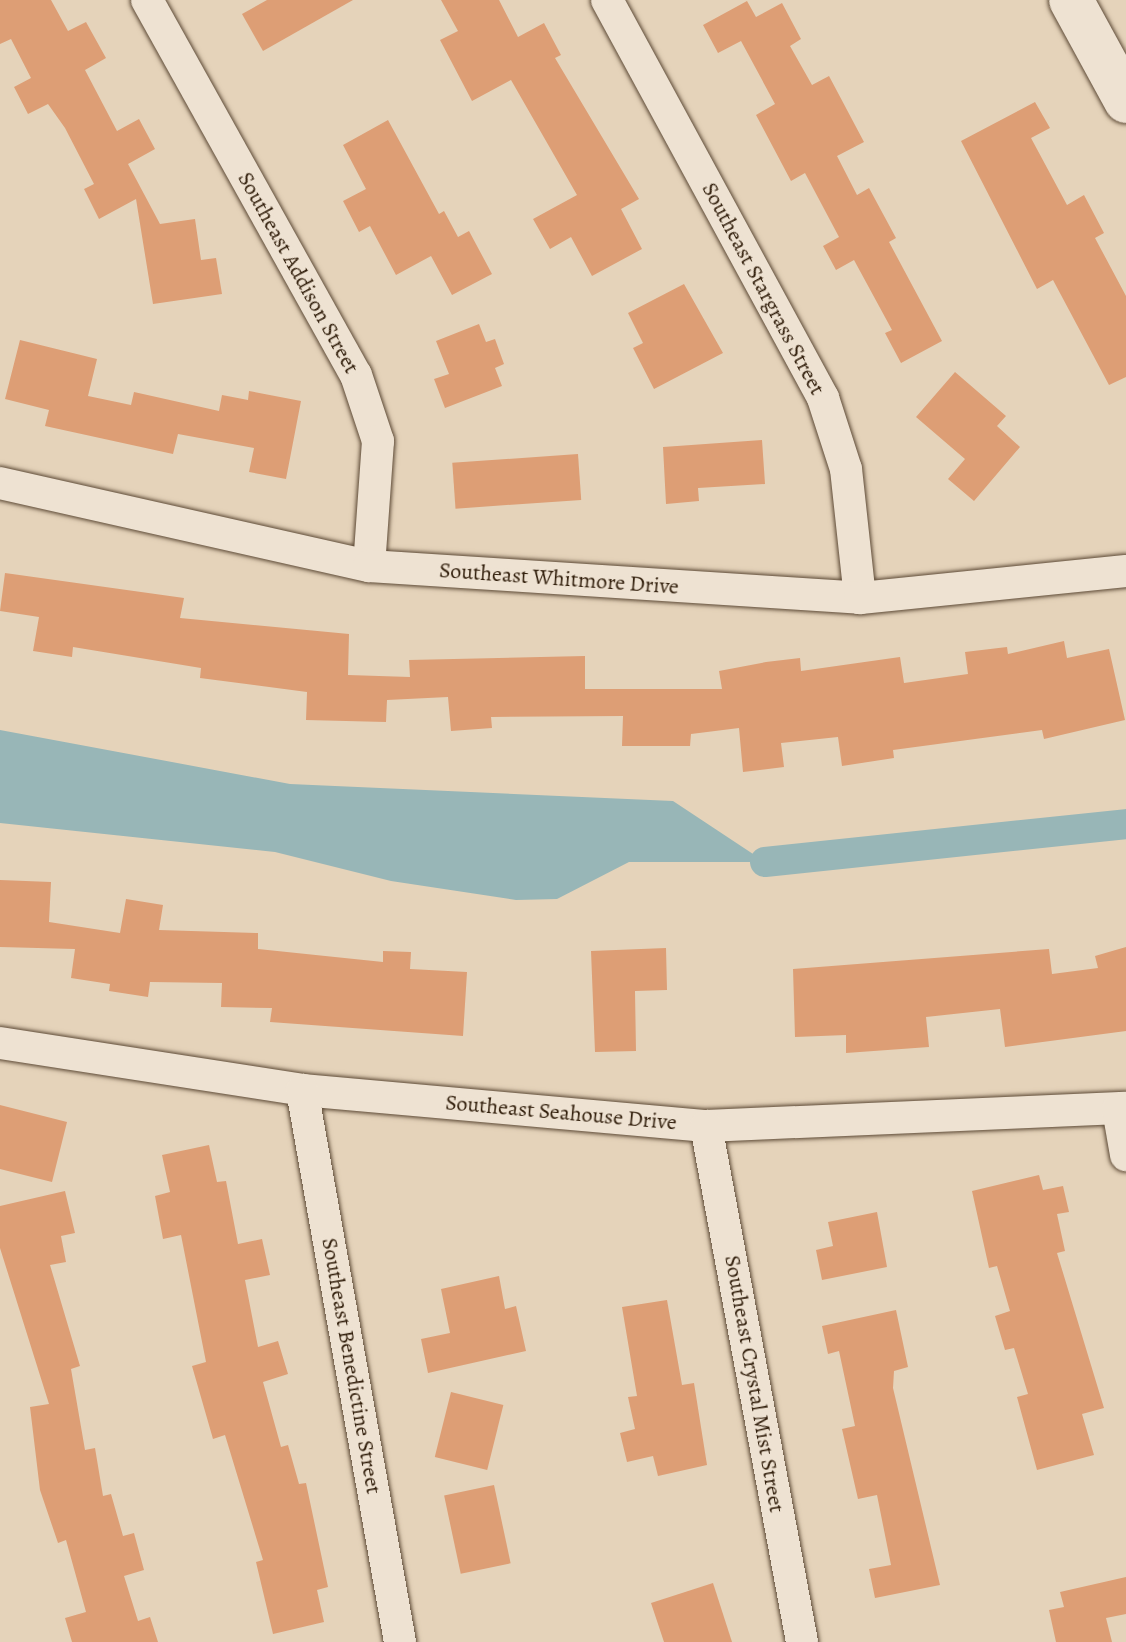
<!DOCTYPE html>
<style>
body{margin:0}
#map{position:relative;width:1126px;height:1642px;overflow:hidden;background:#e5d3ba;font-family:Alegreya,serif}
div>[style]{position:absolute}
.water>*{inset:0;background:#98b6b7}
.canal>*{height:30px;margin:-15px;padding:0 15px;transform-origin:15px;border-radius:15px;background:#98b6b7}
.building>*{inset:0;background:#dd9e75;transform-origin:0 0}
.roads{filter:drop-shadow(0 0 2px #5d4a36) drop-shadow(0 0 2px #5d4a36)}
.street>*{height:32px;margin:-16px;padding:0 16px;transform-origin:16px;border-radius:16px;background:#eee2d2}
.secondary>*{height:44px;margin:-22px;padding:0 22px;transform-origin:22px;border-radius:22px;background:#eee2d2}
span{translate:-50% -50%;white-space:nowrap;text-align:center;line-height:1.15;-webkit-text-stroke:6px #eee2d2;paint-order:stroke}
.street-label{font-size:22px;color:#301d0a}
</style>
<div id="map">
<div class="water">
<i style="clip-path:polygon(0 730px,290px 784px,673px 801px,765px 862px,629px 862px,557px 899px,516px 900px,391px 881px,275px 852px,0 823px)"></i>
</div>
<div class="canal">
<i style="left:765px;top:862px;width:363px;rotate:-6deg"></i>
</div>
<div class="building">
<i style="clip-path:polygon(0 0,51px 0,68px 31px,86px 22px,106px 58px,85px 70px,117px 131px,139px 119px,155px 149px,128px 164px,160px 224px,195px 219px,201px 260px,216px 258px,222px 294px,153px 304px,136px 199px,99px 219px,84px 189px,94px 184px,65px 128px,48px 104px,28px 114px,14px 87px,31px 78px,11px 39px,0 44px)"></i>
<i style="clip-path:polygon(267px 0,353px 0,263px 51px,242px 14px)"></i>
<i style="clip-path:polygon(441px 0,499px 0,518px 37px,544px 23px,561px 55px,555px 58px,639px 199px,621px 209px,642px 249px,592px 276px,571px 237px,550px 249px,533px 219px,577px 195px,511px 80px,472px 101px,440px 40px,458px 31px)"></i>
<i style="clip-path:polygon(747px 1px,756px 17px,782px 3px,801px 39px,790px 46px,812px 85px,829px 76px,864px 142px,837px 156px,857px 195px,869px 188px,896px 238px,889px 242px,942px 341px,901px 363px,885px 333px,892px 330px,854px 260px,836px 270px,823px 246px,839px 237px,805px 173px,791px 181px,756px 115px,775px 104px,741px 41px,718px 53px,703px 25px)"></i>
<i style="clip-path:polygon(1035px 102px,1050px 128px,1031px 138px,1067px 205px,1084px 195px,1104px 233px,1095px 238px,1126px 296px,1126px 377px,1109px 385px,1053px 280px,1037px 289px,961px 141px)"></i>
<i style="clip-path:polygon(388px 120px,439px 214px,444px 211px,458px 237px,469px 231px,492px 274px,452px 295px,431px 256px,396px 275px,370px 226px,359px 232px,343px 201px,366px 189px,343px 145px)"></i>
<i style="clip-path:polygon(684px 284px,723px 353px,654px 389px,633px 348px,643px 343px,628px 313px)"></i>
<i style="clip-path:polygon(479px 324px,486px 342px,495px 339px,504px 364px,495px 368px,502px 386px,445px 408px,434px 379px,449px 374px,436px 341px)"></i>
<i style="clip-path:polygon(20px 340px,97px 359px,88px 396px,131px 405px,134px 392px,219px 411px,222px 395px,248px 400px,249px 391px,301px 401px,286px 479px,249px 472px,254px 448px,178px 434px,173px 454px,45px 426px,49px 410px,5px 399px)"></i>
<i style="clip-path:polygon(955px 372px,1006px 416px,997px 426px,1020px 447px,974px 501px,948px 479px,965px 459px,916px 417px)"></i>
<i style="clip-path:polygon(762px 440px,765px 484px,698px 488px,699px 501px,666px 504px,663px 447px)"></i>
<i style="left:578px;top:454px;width:46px;height:126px;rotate:86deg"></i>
<i style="clip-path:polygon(5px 573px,184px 598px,180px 618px,349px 634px,348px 675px,410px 677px,409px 660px,585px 656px,585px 689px,722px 689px,719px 671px,766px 662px,800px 658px,801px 671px,900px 657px,904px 683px,968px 674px,965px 652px,1007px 647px,1008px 654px,1064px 641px,1067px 658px,1109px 649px,1125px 720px,1044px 739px,1042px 730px,893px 750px,894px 758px,842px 766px,838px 737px,781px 743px,784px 767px,743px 772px,739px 728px,691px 734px,690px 746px,622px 746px,623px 716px,491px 717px,492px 728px,451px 731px,448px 697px,387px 700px,386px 722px,306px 720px,307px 692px,200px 678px,201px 668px,73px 647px,72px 657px,33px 651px,39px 617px,0 611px)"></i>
<i style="clip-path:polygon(0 880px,51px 882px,49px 922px,120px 933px,126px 899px,163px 905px,159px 930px,258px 933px,258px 949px,383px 962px,383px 951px,411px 952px,410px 969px,467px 972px,463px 1036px,270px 1022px,272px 1008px,221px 1007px,222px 983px,150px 982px,148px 997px,109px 991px,110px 984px,71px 978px,75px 949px,0 947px)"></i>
<i style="clip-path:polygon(1126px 947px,1126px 1031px,1005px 1047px,1000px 1009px,926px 1017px,929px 1047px,846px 1053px,846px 1035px,795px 1037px,793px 969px,1049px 949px,1052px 974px,1098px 968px,1095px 956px)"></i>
<i style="clip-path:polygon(666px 948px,667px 990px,635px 991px,636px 1051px,595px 1052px,591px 951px)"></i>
<i style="clip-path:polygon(0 1105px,67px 1122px,52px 1182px,0 1169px)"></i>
<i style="clip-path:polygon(209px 1145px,217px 1182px,226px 1181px,238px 1244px,262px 1239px,270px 1275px,245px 1280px,258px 1347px,278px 1341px,288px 1374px,263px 1382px,281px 1447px,288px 1445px,299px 1484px,306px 1483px,328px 1587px,317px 1590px,324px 1622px,273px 1634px,256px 1562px,263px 1560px,225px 1435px,213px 1439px,192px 1366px,206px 1362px,181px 1235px,163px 1239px,155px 1196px,170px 1192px,162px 1155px)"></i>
<i style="clip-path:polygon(1039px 1175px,1043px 1190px,1063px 1186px,1069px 1212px,1057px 1214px,1065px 1251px,1057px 1253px,1104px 1408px,1082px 1414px,1094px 1455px,1037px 1470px,1017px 1397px,1028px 1394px,1014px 1348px,1005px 1350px,995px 1316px,1010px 1311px,997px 1266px,989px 1268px,972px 1191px)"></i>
<i style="clip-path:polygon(65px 1191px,75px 1233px,61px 1236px,66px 1262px,50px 1265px,80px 1366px,71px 1369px,85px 1450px,95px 1448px,103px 1496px,111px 1494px,123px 1536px,134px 1533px,144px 1570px,124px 1576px,138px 1621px,150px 1617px,158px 1642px,72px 1642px,65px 1618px,86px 1612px,66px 1540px,58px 1543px,40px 1490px,30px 1407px,49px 1404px,0 1248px,0 1206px)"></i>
<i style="clip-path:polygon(877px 1212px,887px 1267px,822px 1280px,816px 1250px,833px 1246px,828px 1222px)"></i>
<i style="clip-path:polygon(499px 1276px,505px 1309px,516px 1306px,526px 1351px,428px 1373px,421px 1339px,450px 1333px,441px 1289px)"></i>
<i style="clip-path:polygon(667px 1300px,682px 1385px,694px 1383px,707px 1465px,658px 1476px,653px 1456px,627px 1462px,620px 1433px,635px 1429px,628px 1397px,637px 1396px,622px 1307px)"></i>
<i style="clip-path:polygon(896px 1310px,908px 1367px,894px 1371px,893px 1388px,940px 1585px,875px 1598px,869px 1569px,891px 1565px,877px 1495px,858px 1499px,842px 1429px,855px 1426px,839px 1351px,828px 1354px,822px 1326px)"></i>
<i style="left:451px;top:1392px;width:54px;height:67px;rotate:14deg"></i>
<i style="left:494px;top:1485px;width:80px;height:51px;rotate:78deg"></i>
<i style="clip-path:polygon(1126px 1577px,1126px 1614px,1106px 1618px,1112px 1642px,1056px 1642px,1049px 1610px,1064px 1607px,1060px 1592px)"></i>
<i style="clip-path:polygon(713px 1583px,732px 1642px,664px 1642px,651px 1603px)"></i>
</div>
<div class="roads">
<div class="street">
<i style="left:147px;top:0;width:429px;rotate:60.9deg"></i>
<i style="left:356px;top:375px;width:70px;rotate:71.6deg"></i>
<i style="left:378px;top:441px;width:125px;rotate:94.1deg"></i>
<i style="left:607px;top:0;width:453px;rotate:61.5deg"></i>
<i style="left:823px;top:398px;width:75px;rotate:72.1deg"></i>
<i style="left:846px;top:469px;width:130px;rotate:83.8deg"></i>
<i style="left:0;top:483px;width:378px;rotate:12.7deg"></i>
<i style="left:369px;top:566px;width:492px;rotate:3.7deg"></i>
<i style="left:860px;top:598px;width:267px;rotate:-5.8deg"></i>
<i style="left:0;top:1043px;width:306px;rotate:8.8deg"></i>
<i style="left:302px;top:1090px;width:406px;rotate:5.1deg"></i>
<i style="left:706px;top:1126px;width:420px;rotate:-2.5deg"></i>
<i style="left:302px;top:1090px;width:561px;rotate:79.93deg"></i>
<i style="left:1118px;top:1109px;width:47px;rotate:80.1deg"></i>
<i style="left:706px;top:1126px;width:525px;rotate:79.46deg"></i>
</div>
<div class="secondary">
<i style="left:1071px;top:0;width:115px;rotate:61.4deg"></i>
</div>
</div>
<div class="street-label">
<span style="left:298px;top:273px;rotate:61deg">Southeast Addison Street</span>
<span style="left:763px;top:289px;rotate:62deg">Southeast Stargrass Street</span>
<span style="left:559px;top:579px;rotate:4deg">Southeast Whitmore Drive</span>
<span style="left:561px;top:1113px;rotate:5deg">Southeast Seahouse Drive</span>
<span style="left:351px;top:1366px;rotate:80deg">Southeast Benedictine Street</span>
<span style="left:754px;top:1384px;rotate:80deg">Southeast Crystal Mist Street</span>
</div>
</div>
